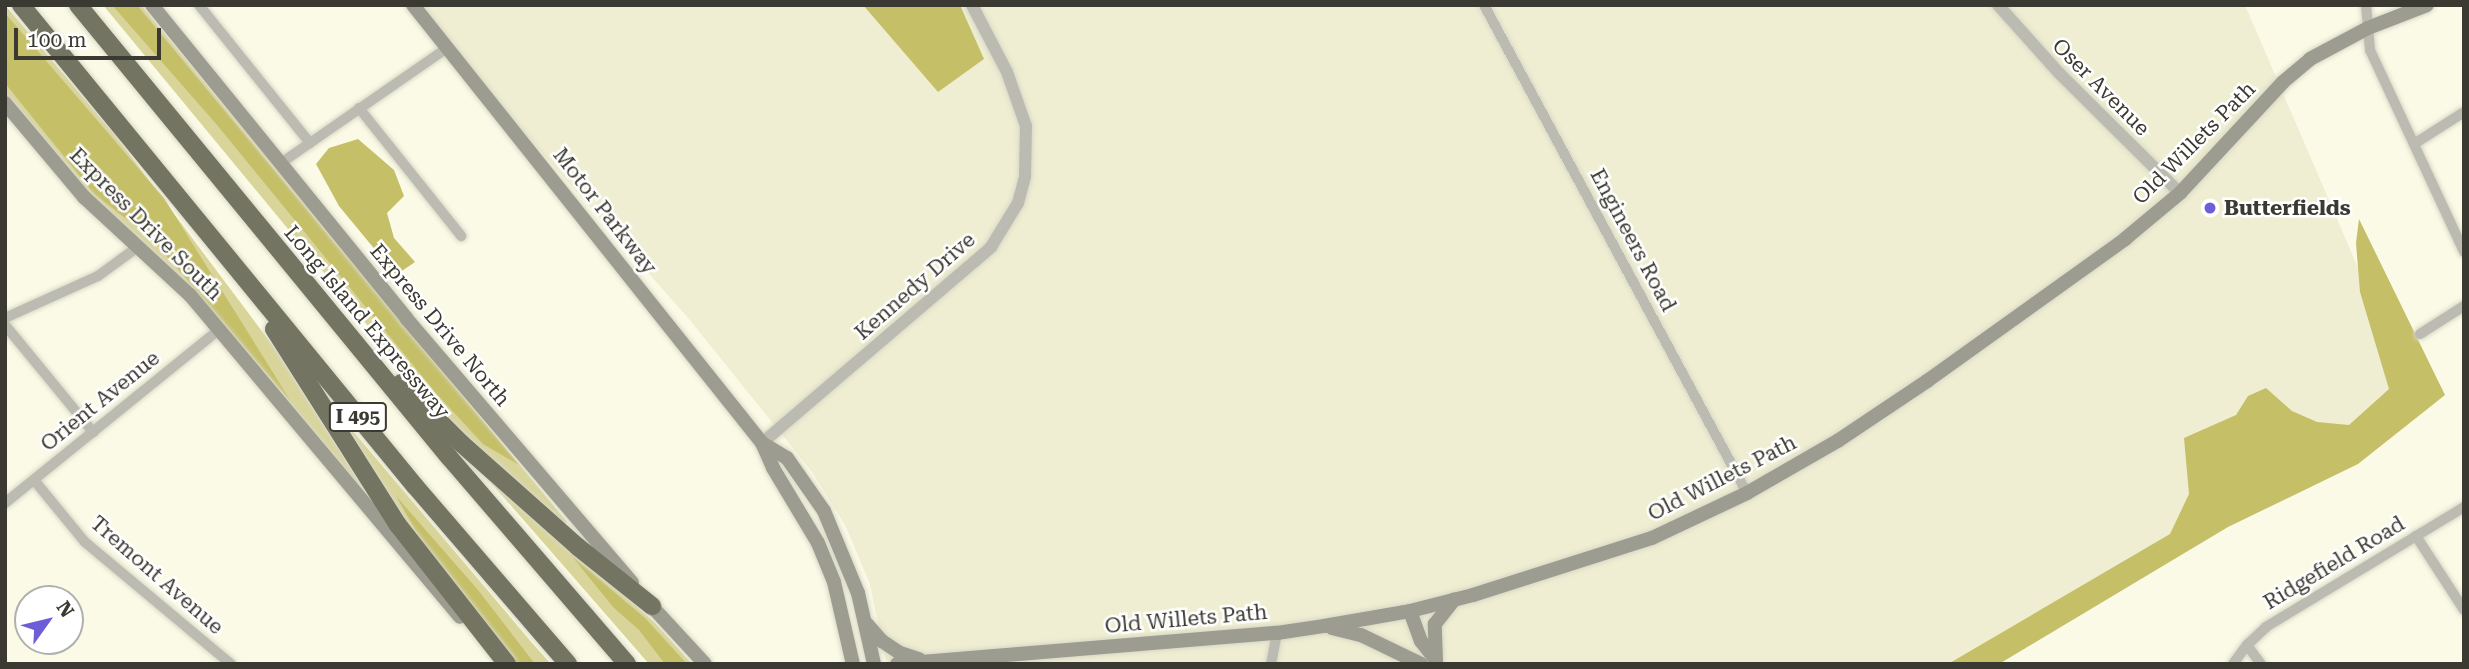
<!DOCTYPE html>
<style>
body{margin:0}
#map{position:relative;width:2469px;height:669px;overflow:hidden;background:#fbfae6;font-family:"Roboto Serif",serif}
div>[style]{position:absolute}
.built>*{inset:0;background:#efeed2}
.green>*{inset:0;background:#d9d59a}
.forest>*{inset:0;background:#c5bf68}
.roads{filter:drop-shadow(0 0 2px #d8d7c6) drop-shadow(0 0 2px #d8d7c6)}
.minor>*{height:10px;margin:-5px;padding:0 5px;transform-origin:5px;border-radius:5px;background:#bbbbb2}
.tertiary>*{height:12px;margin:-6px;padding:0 6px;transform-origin:6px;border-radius:6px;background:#bbbbb2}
.secondary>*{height:14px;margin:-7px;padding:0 7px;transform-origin:7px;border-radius:7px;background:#9d9c90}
.motorway>*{height:18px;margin:-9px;padding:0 9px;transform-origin:9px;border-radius:9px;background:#747462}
.dots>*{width:19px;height:19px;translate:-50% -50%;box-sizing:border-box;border:4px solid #fff;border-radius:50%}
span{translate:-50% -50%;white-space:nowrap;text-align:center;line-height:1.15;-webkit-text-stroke:5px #fff;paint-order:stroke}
.shield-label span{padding:2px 5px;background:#fff;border:2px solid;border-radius:5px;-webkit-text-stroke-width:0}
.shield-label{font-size:19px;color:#3a3932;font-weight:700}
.street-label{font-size:21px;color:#3a3932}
.poi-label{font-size:21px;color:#3a3932;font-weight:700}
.left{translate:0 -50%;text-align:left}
.frame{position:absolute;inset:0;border:7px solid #3a3932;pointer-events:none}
.north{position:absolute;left:14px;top:585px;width:70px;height:70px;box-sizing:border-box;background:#fff;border:2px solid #b0b0ad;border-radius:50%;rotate:56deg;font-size:19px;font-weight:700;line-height:28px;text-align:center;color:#3a3932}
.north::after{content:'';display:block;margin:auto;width:24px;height:32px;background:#6d5dd7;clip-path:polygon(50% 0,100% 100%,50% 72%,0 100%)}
.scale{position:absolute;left:14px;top:28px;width:147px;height:32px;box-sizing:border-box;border:4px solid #3a3932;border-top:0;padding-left:9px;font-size:21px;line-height:24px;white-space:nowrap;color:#3a3932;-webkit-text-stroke:5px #fff;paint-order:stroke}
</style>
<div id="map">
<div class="built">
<i style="clip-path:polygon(411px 5px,2245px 5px,2417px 405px,1976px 664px,886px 664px,870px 584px,845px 525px,812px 472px,689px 319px)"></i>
</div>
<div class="green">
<i style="clip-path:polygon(5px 5px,115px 135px,273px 346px,365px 491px,361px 494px,187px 284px,77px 182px,5px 96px)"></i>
<i style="clip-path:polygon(103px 5px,141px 5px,567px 522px,563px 525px,463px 435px,430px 401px)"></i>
<i style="clip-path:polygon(330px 404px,533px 644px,551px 664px,515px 664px,419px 549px)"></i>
<i style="clip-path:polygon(467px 455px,655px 623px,692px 664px,649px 664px)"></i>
</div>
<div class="forest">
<i style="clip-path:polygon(112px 5px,137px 5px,519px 465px,483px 444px,436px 393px,217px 125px)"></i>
<i style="clip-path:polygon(863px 5px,960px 5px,984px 59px,938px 92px)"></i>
<i style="clip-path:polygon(5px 13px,164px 198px,292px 403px,152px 239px,94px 194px,5px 83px)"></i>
<i style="clip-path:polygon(358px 139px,394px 170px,404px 196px,387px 213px,394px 238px,415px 262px,396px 275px,339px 206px,316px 164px,329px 148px)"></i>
<i style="clip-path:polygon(2359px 219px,2445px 395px,2358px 464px,2228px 527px,1999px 664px,1948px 664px,2170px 534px,2189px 494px,2184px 438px,2236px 415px,2248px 396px,2266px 388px,2292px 411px,2317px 422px,2349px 425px,2389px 389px,2360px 292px,2356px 243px)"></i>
<i style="clip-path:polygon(396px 496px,478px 590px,535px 664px,518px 664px,435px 565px)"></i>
<i style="clip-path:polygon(570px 554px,645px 618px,687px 664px,665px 664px,639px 630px,614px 608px)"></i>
</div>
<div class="roads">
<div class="minor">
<i style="left:199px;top:5px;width:177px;rotate:51.2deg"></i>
<i style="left:1484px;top:5px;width:554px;rotate:61.68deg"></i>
<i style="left:2366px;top:5px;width:45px;rotate:84.9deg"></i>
<i style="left:2370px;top:50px;width:223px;rotate:65deg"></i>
<i style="left:359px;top:108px;width:164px;rotate:51.4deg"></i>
<i style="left:2414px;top:144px;width:59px;rotate:-32.6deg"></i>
<i style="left:281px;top:163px;width:202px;rotate:-34.7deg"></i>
<i style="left:5px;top:318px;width:102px;rotate:-24.3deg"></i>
<i style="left:98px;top:276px;width:51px;rotate:-36.2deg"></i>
<i style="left:5px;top:325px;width:139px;rotate:50.6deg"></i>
<i style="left:2420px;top:334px;width:52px;rotate:-32.5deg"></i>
<i style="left:34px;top:480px;width:80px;rotate:50.6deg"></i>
<i style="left:85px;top:542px;width:190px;rotate:39.9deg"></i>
<i style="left:5px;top:503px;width:277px;rotate:-39deg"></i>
<i style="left:2416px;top:536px;width:88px;rotate:57deg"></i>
<i style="left:2247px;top:645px;width:24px;rotate:54deg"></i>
<i style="left:1271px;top:664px;width:32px;rotate:-79deg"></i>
<i style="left:2233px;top:664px;width:24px;rotate:-54deg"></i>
<i style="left:2247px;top:645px;width:26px;rotate:-43deg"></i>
<i style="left:2266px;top:627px;width:232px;rotate:-31.2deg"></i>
</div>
<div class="tertiary">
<i style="left:1998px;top:5px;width:91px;rotate:48.1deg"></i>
<i style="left:2059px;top:73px;width:170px;rotate:44.8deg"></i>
<i style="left:762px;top:443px;width:279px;rotate:-40.5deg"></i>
<i style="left:974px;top:262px;width:23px;rotate:-41deg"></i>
<i style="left:991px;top:247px;width:52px;rotate:-58.5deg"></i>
<i style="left:1018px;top:203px;width:28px;rotate:-75deg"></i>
<i style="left:1025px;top:176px;width:50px;rotate:-88.9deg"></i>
<i style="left:1026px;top:126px;width:57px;rotate:-109.4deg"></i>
<i style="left:1007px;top:72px;width:76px;rotate:-117.6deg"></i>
</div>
<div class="secondary">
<i style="left:152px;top:5px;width:403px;rotate:50.9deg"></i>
<i style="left:406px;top:318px;width:348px;rotate:49.5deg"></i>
<i style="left:413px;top:5px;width:560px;rotate:51.45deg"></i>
<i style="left:762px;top:443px;width:27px;rotate:66deg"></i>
<i style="left:773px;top:468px;width:87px;rotate:59deg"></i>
<i style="left:818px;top:543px;width:42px;rotate:67.7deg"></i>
<i style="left:834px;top:582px;width:84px;rotate:77deg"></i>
<i style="left:5px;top:103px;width:123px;rotate:50deg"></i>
<i style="left:84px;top:197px;width:144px;rotate:42.8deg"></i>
<i style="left:190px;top:295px;width:420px;rotate:50deg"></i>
<i style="left:762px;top:443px;width:29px;rotate:31deg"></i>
<i style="left:787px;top:458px;width:65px;rotate:55.1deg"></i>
<i style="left:824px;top:511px;width:89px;rotate:67.5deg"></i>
<i style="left:858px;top:593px;width:73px;rotate:77.3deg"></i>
<i style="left:645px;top:599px;width:88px;rotate:47.3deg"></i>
<i style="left:1410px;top:611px;width:32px;rotate:70deg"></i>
<i style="left:1421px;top:641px;width:23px;rotate:52deg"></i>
<i style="left:867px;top:624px;width:23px;rotate:49deg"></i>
<i style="left:882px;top:641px;width:22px;rotate:34deg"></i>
<i style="left:900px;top:653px;width:20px;rotate:18deg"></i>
<i style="left:1332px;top:628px;width:30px;rotate:14deg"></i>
<i style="left:1361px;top:635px;width:67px;rotate:25.8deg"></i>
<i style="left:1436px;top:661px;width:37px;rotate:-92deg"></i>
<i style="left:1435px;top:624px;width:31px;rotate:-52deg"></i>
<i style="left:897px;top:664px;width:381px;rotate:-4.7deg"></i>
<i style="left:1277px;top:633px;width:48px;rotate:-8.5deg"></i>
<i style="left:1324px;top:626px;width:87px;rotate:-9.9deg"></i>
<i style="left:1410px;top:611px;width:65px;rotate:-14.3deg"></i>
<i style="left:1473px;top:595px;width:188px;rotate:-17.7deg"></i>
<i style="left:1652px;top:538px;width:105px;rotate:-25.3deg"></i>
<i style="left:1747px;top:493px;width:106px;rotate:-29.9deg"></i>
<i style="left:1839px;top:440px;width:106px;rotate:-33.8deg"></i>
<i style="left:1927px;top:381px;width:244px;rotate:-35.6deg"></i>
<i style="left:2125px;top:239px;width:72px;rotate:-39.9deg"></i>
<i style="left:2180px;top:193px;width:151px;rotate:-47.1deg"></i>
<i style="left:2283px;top:82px;width:35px;rotate:-40deg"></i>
<i style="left:2310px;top:59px;width:66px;rotate:-28.1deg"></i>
<i style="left:2368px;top:28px;width:63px;rotate:-21.3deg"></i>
</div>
<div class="motorway">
<i style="left:21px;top:5px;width:622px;rotate:50.68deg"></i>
<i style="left:415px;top:486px;width:235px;rotate:49.3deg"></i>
<i style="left:78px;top:5px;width:585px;rotate:50.62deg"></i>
<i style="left:449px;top:457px;width:273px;rotate:49.3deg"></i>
<i style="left:274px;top:329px;width:232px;rotate:57.7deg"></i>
<i style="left:398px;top:525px;width:177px;rotate:51.9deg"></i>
<i style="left:401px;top:383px;width:86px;rotate:45deg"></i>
<i style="left:462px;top:444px;width:155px;rotate:41.6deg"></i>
<i style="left:578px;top:547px;width:95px;rotate:38.6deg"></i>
</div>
</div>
<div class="dots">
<i style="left:2210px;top:208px;background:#6d5dd7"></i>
</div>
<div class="shield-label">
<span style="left:358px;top:417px">I 495</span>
</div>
<div class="street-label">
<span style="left:2101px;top:87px;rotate:45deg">Oser Avenue</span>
<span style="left:2194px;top:143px;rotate:-45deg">Old Willets Path</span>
<span style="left:605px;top:211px;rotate:52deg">Motor Parkway</span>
<span style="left:146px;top:224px;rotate:45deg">Express Drive South</span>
<span style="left:1633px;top:240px;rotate:62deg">Engineers Road</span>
<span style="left:915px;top:286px;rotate:-41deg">Kennedy Drive</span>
<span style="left:367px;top:322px;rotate:50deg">Long Island Expressway</span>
<span style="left:440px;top:325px;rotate:50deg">Express Drive North</span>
<span style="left:100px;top:401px;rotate:-39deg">Orient Avenue</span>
<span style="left:1722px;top:478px;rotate:-27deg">Old Willets Path</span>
<span style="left:2334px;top:563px;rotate:-31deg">Ridgefield Road</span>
<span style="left:157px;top:575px;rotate:41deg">Tremont Avenue</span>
<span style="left:1186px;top:619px;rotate:-5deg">Old Willets Path</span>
</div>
<div class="poi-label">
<span class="left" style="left:2224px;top:208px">Butterfields</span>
</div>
<div class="frame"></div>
<div class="north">N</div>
<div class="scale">100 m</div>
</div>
